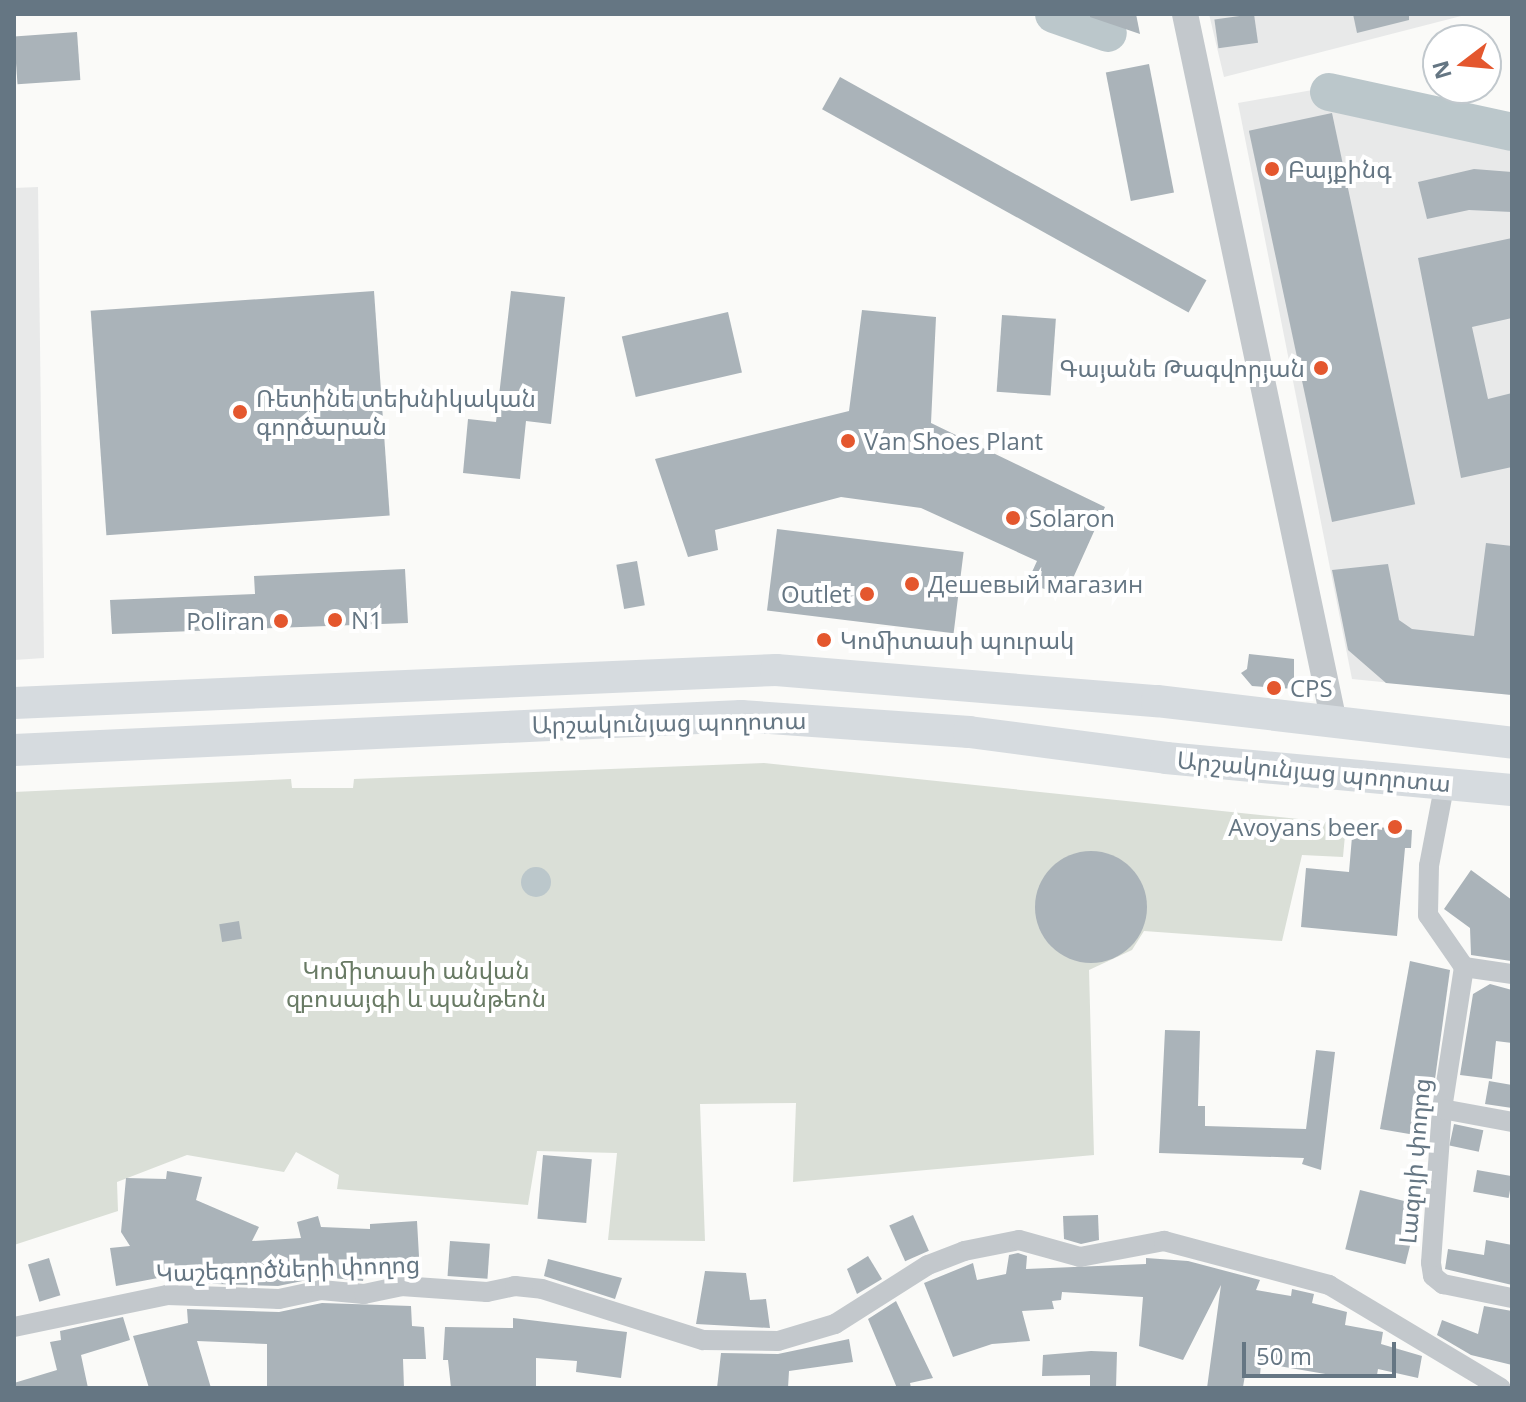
<!DOCTYPE html>
<meta charset="utf-8">
<style>
body{margin:0}
#map{position:relative;width:1526px;height:1402px;overflow:hidden;background:#fafaf8;font-family:"Open Sans","Noto Sans Armenian",sans-serif}
div>[style]{position:absolute}
.built>*{inset:0;background:#e8e9e9}
.green>*{inset:0;background:#dadfd7}
.water>*{inset:0;background:#bbc7cb}
.round{border-radius:50%}
.river>*{height:38px;margin:-19px;padding:0 19px;transform-origin:19px;border-radius:19px;background:#bbc7cb}
.building>*{inset:0;background:#aab3b9;transform-origin:0 0}
.minor>*{height:20px;margin:-10px;padding:0 10px;transform-origin:10px;border-radius:10px;background:#c3c8cc}
.tertiary>*{height:26px;margin:-13px;padding:0 13px;transform-origin:13px;border-radius:13px;background:#c3c8cc}
.primary>*{height:32px;margin:-16px;padding:0 16px;transform-origin:16px;border-radius:16px;background:#d6dbdf}
.dots>*{width:22px;height:22px;translate:-50% -50%;box-sizing:border-box;border:4px solid #fff;border-radius:50%}
span{translate:-50% -50%;white-space:nowrap;text-align:center;line-height:1.15;-webkit-text-stroke:8px #fff;paint-order:stroke}
.poi-label{font-size:24px;color:#657683}
.left{translate:0 -50%;text-align:left}
.right{translate:-100% -50%;text-align:right}
.street-label{font-size:24px;color:#657683}
.park-label{font-size:24px;color:#687a64}
.frame{position:absolute;inset:0;border:16px solid #657683;pointer-events:none}
.north{position:absolute;left:1422px;top:24px;width:80px;height:80px;box-sizing:border-box;background:#fff;border:2px solid #c1c8cd;border-radius:50%;rotate:254deg;font-size:22px;font-weight:700;line-height:32px;text-align:center;color:#657683}
.north::after{content:'';display:block;margin:auto;width:28px;height:36px;background:#e4572e;clip-path:polygon(50% 0,100% 100%,50% 72%,0 100%)}
.scale{position:absolute;left:1242px;top:1342px;width:154px;height:36px;box-sizing:border-box;border:4px solid #657683;border-top:0;padding-left:10px;font-size:24px;line-height:28px;white-space:nowrap;color:#657683;-webkit-text-stroke:6px #fff;paint-order:stroke}
</style>
<div id="map">
<div class="built">
<i style="clip-path:polygon(1209px 14px,1469px 14px,1224px 77px)"></i>
<i style="clip-path:polygon(1358px 82px,1512px 147px,1512px 695px,1352px 679px,1238px 103px)"></i>
<i style="clip-path:polygon(38px 187px,44px 658px,14px 660px,14px 188px)"></i>
</div>
<div class="green">
<i style="clip-path:polygon(764px 763px,1346px 824px,1343px 857px,1302px 855px,1282px 941px,1144px 931px,1132px 950px,1089px 970px,1094px 1155px,793px 1182px,796px 1103px,700px 1104px,705px 1241px,608px 1240px,617px 1153px,537px 1151px,528px 1205px,337px 1189px,339px 1175px,296px 1152px,284px 1172px,187px 1155px,117px 1182px,118px 1211px,14px 1245px,14px 792px,291px 779px,292px 788px,353px 788px,354px 779px)"></i>
</div>
<div class="water">
<i class="round" style="left:521px;top:867px;width:30px;height:30px"></i>
</div>
<div class="river">
<i style="left:1054px;top:14px;width:57px;rotate:19.4deg"></i>
<i style="left:1329px;top:92px;width:187px;rotate:12.3deg"></i>
</div>
<div class="building">
<i style="clip-path:polygon(1090px 14px,1136px 14px,1140px 34px,1090px 17px)"></i>
<i style="left:1254px;top:14px;width:29px;height:40px;rotate:82deg"></i>
<i style="clip-path:polygon(1353px 14px,1409px 14px,1409px 20px,1357px 33px)"></i>
<i style="left:77px;top:32px;width:48px;height:63px;rotate:86deg"></i>
<i style="left:1149px;top:64px;width:131px;height:44px;rotate:79deg"></i>
<i style="left:840px;top:77px;width:419px;height:37px;rotate:29deg"></i>
<i style="left:1332px;top:113px;width:400px;height:85px;rotate:78deg"></i>
<i style="clip-path:polygon(1474px 169px,1512px 172px,1512px 212px,1469px 210px,1427px 219px,1418px 182px)"></i>
<i style="clip-path:polygon(1512px 238px,1512px 318px,1472px 327px,1488px 399px,1512px 393px,1512px 467px,1461px 478px,1418px 258px)"></i>
<i style="left:374px;top:291px;width:225px;height:284px;rotate:86deg"></i>
<i style="clip-path:polygon(511px 291px,565px 297px,551px 424px,526px 421px,520px 479px,463px 473px,468px 419px,496px 422px)"></i>
<i style="clip-path:polygon(862px 310px,936px 317px,931px 423px,1105px 507px,1065px 596px,1027px 583px,1037px 561px,921px 508px,841px 497px,715px 530px,718px 550px,688px 557px,655px 459px,849px 411px)"></i>
<i style="left:728px;top:312px;width:62px;height:109px;rotate:77deg"></i>
<i style="left:1002px;top:315px;width:54px;height:77px;rotate:4deg"></i>
<i style="left:777px;top:529px;width:188px;height:82px;rotate:7deg"></i>
<i style="clip-path:polygon(1486px 543px,1512px 546px,1512px 695px,1386px 683px,1348px 650px,1332px 570px,1388px 564px,1399px 620px,1412px 629px,1474px 636px)"></i>
<i style="left:637px;top:561px;width:45px;height:21px;rotate:80deg"></i>
<i style="clip-path:polygon(405px 569px,408px 623px,112px 634px,110px 600px,255px 594px,254px 576px)"></i>
<i style="clip-path:polygon(1249px 654px,1294px 659px,1294px 689px,1252px 686px,1241px 673px,1247px 669px)"></i>
<i style="clip-path:polygon(1353px 825px,1412px 830px,1411px 848px,1405px 848px,1397px 936px,1301px 927px,1306px 868px,1349px 872px)"></i>
<i class="round" style="left:1035px;top:851px;width:112px;height:112px"></i>
<i style="clip-path:polygon(1471px 870px,1512px 900px,1511px 961px,1471px 955px,1470px 928px,1444px 909px)"></i>
<i style="left:239px;top:921px;width:18px;height:20px;rotate:81deg"></i>
<i style="clip-path:polygon(1410px 961px,1450px 970px,1427px 1137px,1380px 1129px)"></i>
<i style="clip-path:polygon(1490px 984px,1512px 990px,1512px 1043px,1496px 1041px,1492px 1079px,1460px 1075px,1473px 994px)"></i>
<i style="clip-path:polygon(1165px 1030px,1200px 1031px,1198px 1106px,1205px 1106px,1205px 1126px,1306px 1129px,1316px 1050px,1335px 1052px,1321px 1170px,1302px 1164px,1304px 1158px,1159px 1153px)"></i>
<i style="clip-path:polygon(1489px 1081px,1512px 1085px,1512px 1108px,1485px 1104px)"></i>
<i style="left:1454px;top:1124px;width:30px;height:22px;rotate:12deg"></i>
<i style="left:543px;top:1155px;width:49px;height:64px;rotate:5deg"></i>
<i style="left:1477px;top:1170px;width:36px;height:22px;rotate:10deg"></i>
<i style="clip-path:polygon(167px 1171px,202px 1177px,196px 1200px,259px 1227px,252px 1241px,301px 1238px,297px 1222px,318px 1216px,321px 1227px,370px 1229px,370px 1224px,417px 1221px,420px 1274px,403px 1273px,402px 1259px,366px 1262px,363px 1281px,322px 1277px,278px 1286px,185px 1283px,179px 1274px,116px 1286px,110px 1248px,130px 1246px,121px 1232px,126px 1178px,166px 1179px)"></i>
<i style="left:1360px;top:1190px;width:62px;height:61px;rotate:14deg"></i>
<i style="left:913px;top:1215px;width:39px;height:26px;rotate:66deg"></i>
<i style="clip-path:polygon(1098px 1215px,1099px 1240px,1081px 1244px,1064px 1239px,1063px 1216px)"></i>
<i style="clip-path:polygon(1486px 1240px,1512px 1245px,1512px 1285px,1445px 1269px,1448px 1249px,1484px 1255px)"></i>
<i style="left:450px;top:1241px;width:40px;height:35px;rotate:4deg"></i>
<i style="clip-path:polygon(1018px 1253px,1027px 1256px,1026px 1269px,1146px 1264px,1146px 1258px,1188px 1261px,1260px 1280px,1256px 1290px,1291px 1296px,1292px 1289px,1314px 1294px,1312px 1303px,1347px 1312px,1345px 1325px,1383px 1332px,1381px 1344px,1422px 1356px,1418px 1378px,1378px 1369px,1377px 1375px,1337px 1376px,1261px 1363px,1260px 1376px,1245px 1375px,1243px 1387px,1207px 1388px,1221px 1285px,1183px 1360px,1139px 1346px,1143px 1297px,1062px 1292px,1061px 1300px,1052px 1301px,1054px 1309px,1022px 1311px,1030px 1341px,992px 1344px,953px 1357px,924px 1283px,973px 1263px,977px 1280px,1006px 1274px,1009px 1255px)"></i>
<i style="clip-path:polygon(868px 1256px,882px 1279px,857px 1294px,847px 1269px)"></i>
<i style="left:49px;top:1258px;width:39px;height:22px;rotate:73deg"></i>
<i style="clip-path:polygon(548px 1259px,622px 1278px,615px 1299px,544px 1276px)"></i>
<i style="clip-path:polygon(705px 1271px,746px 1273px,750px 1300px,766px 1299px,770px 1328px,696px 1324px)"></i>
<i style="clip-path:polygon(896px 1301px,933px 1378px,910px 1383px,911px 1388px,897px 1388px,868px 1319px)"></i>
<i style="clip-path:polygon(322px 1303px,411px 1306px,412px 1326px,424px 1327px,426px 1359px,403px 1359px,404px 1388px,267px 1388px,267px 1344px,197px 1341px,211px 1388px,149px 1388px,133px 1336px,188px 1323px,187px 1309px,279px 1312px)"></i>
<i style="clip-path:polygon(1484px 1306px,1512px 1311px,1512px 1365px,1471px 1355px,1437px 1335px,1442px 1320px,1478px 1334px)"></i>
<i style="clip-path:polygon(123px 1317px,130px 1340px,81px 1355px,88px 1388px,14px 1388px,14px 1383px,57px 1370px,50px 1342px,61px 1340px,60px 1331px)"></i>
<i style="clip-path:polygon(513px 1318px,627px 1332px,621px 1378px,576px 1372px,577px 1361px,536px 1358px,536px 1388px,451px 1388px,448px 1360px,443px 1360px,445px 1327px,513px 1328px)"></i>
<i style="clip-path:polygon(849px 1339px,853px 1362px,789px 1371px,788px 1388px,717px 1388px,721px 1353px,778px 1354px)"></i>
<i style="clip-path:polygon(1091px 1351px,1117px 1352px,1116px 1388px,1090px 1388px,1090px 1375px,1042px 1376px,1043px 1355px)"></i>
</div>
<div class="minor">
<i style="left:1445px;top:782px;width:86px;rotate:100.8deg"></i>
<i style="left:1429px;top:866px;width:49px;rotate:91.2deg"></i>
<i style="left:1428px;top:915px;width:63px;rotate:55.3deg"></i>
<i style="left:1464px;top:967px;width:49px;rotate:8.3deg"></i>
<i style="left:1464px;top:967px;width:144px;rotate:98.8deg"></i>
<i style="left:1442px;top:1109px;width:154px;rotate:94.1deg"></i>
<i style="left:1431px;top:1263px;width:13px;rotate:81deg"></i>
<i style="left:1433px;top:1276px;width:13px;rotate:39deg"></i>
<i style="left:1443px;top:1284px;width:70px;rotate:11.5deg"></i>
<i style="left:1442px;top:1109px;width:71px;rotate:10.5deg"></i>
<i style="left:14px;top:1327px;width:156px;rotate:-11.8deg"></i>
<i style="left:167px;top:1295px;width:112px;rotate:2deg"></i>
<i style="left:279px;top:1299px;width:43px;rotate:-12.1deg"></i>
<i style="left:321px;top:1290px;width:43px;rotate:5.3deg"></i>
<i style="left:364px;top:1294px;width:38px;rotate:-12deg"></i>
<i style="left:401px;top:1286px;width:86px;rotate:4deg"></i>
<i style="left:487px;top:1292px;width:29px;rotate:-12deg"></i>
<i style="left:515px;top:1286px;width:27px;rotate:6deg"></i>
<i style="left:542px;top:1289px;width:169px;rotate:17.6deg"></i>
<i style="left:703px;top:1340px;width:75px;rotate:0.8deg"></i>
<i style="left:778px;top:1341px;width:59px;rotate:-16.6deg"></i>
<i style="left:835px;top:1324px;width:110px;rotate:-32.4deg"></i>
<i style="left:928px;top:1265px;width:39px;rotate:-21deg"></i>
<i style="left:964px;top:1251px;width:56px;rotate:-11.3deg"></i>
<i style="left:1019px;top:1240px;width:63px;rotate:15.6deg"></i>
<i style="left:1080px;top:1257px;width:86px;rotate:-10.8deg"></i>
<i style="left:1164px;top:1241px;width:171px;rotate:14.9deg"></i>
<i style="left:1329px;top:1285px;width:200px;rotate:30.9deg"></i>
</div>
<div class="tertiary">
<i style="left:1185px;top:14px;width:724px;rotate:78.12deg"></i>
</div>
<div class="primary">
<i style="left:14px;top:703px;width:763px;rotate:-2.48deg"></i>
<i style="left:776px;top:670px;width:382px;rotate:4.7deg"></i>
<i style="left:1157px;top:701px;width:357px;rotate:6.7deg"></i>
<i style="left:14px;top:750px;width:728px;rotate:-2.68deg"></i>
<i style="left:741px;top:716px;width:229px;rotate:4deg"></i>
<i style="left:969px;top:732px;width:199px;rotate:7.5deg"></i>
<i style="left:1166px;top:758px;width:347px;rotate:5.3deg"></i>
</div>
<div class="dots">
<i style="left:1272px;top:169px;background:#e4572e"></i>
<i style="left:1321px;top:368px;background:#e4572e"></i>
<i style="left:240px;top:412px;background:#e4572e"></i>
<i style="left:848px;top:441px;background:#e4572e"></i>
<i style="left:1013px;top:518px;background:#e4572e"></i>
<i style="left:912px;top:584px;background:#e4572e"></i>
<i style="left:867px;top:594px;background:#e4572e"></i>
<i style="left:335px;top:620px;background:#e4572e"></i>
<i style="left:281px;top:621px;background:#e4572e"></i>
<i style="left:824px;top:640px;background:#e4572e"></i>
<i style="left:1274px;top:688px;background:#e4572e"></i>
<i style="left:1395px;top:827px;background:#e4572e"></i>
</div>
<div class="poi-label">
<span class="left" style="left:1288px;top:169px">Բայքինգ</span>
<span class="right" style="left:1305px;top:368px">Գայանե Թագվորյան</span>
<span class="left" style="left:256px;top:412px">Ռետինե տեխնիկական<br>գործարան</span>
<span class="left" style="left:864px;top:441px">Van Shoes Plant</span>
<span class="left" style="left:1029px;top:518px">Solaron</span>
<span class="left" style="left:928px;top:584px">Дешевый магазин</span>
<span class="right" style="left:851px;top:594px">Outlet</span>
<span class="left" style="left:351px;top:620px">N1</span>
<span class="right" style="left:265px;top:621px">Poliran</span>
<span class="left" style="left:840px;top:640px">Կոմիտասի պուրակ</span>
<span class="left" style="left:1290px;top:688px">CPS</span>
<span class="right" style="left:1379px;top:827px">Avoyans beer</span>
</div>
<div class="street-label">
<span style="left:669px;top:722px;rotate:-1deg">Արշակունյաց պողոտա</span>
<span style="left:1314px;top:771px;rotate:5deg">Արշակունյաց պողոտա</span>
<span style="left:1414px;top:1161px;rotate:-85deg">Լազոյի փողոց</span>
<span style="left:288px;top:1268px;rotate:-2deg">Կաշեգործների փողոց</span>
</div>
<div class="park-label">
<span style="left:416px;top:984px">Կոմիտասի անվան<br>զբոսայգի և պանթեոն</span>
</div>
<div class="frame"></div>
<div class="north">N</div>
<div class="scale">50 m</div>
</div>
